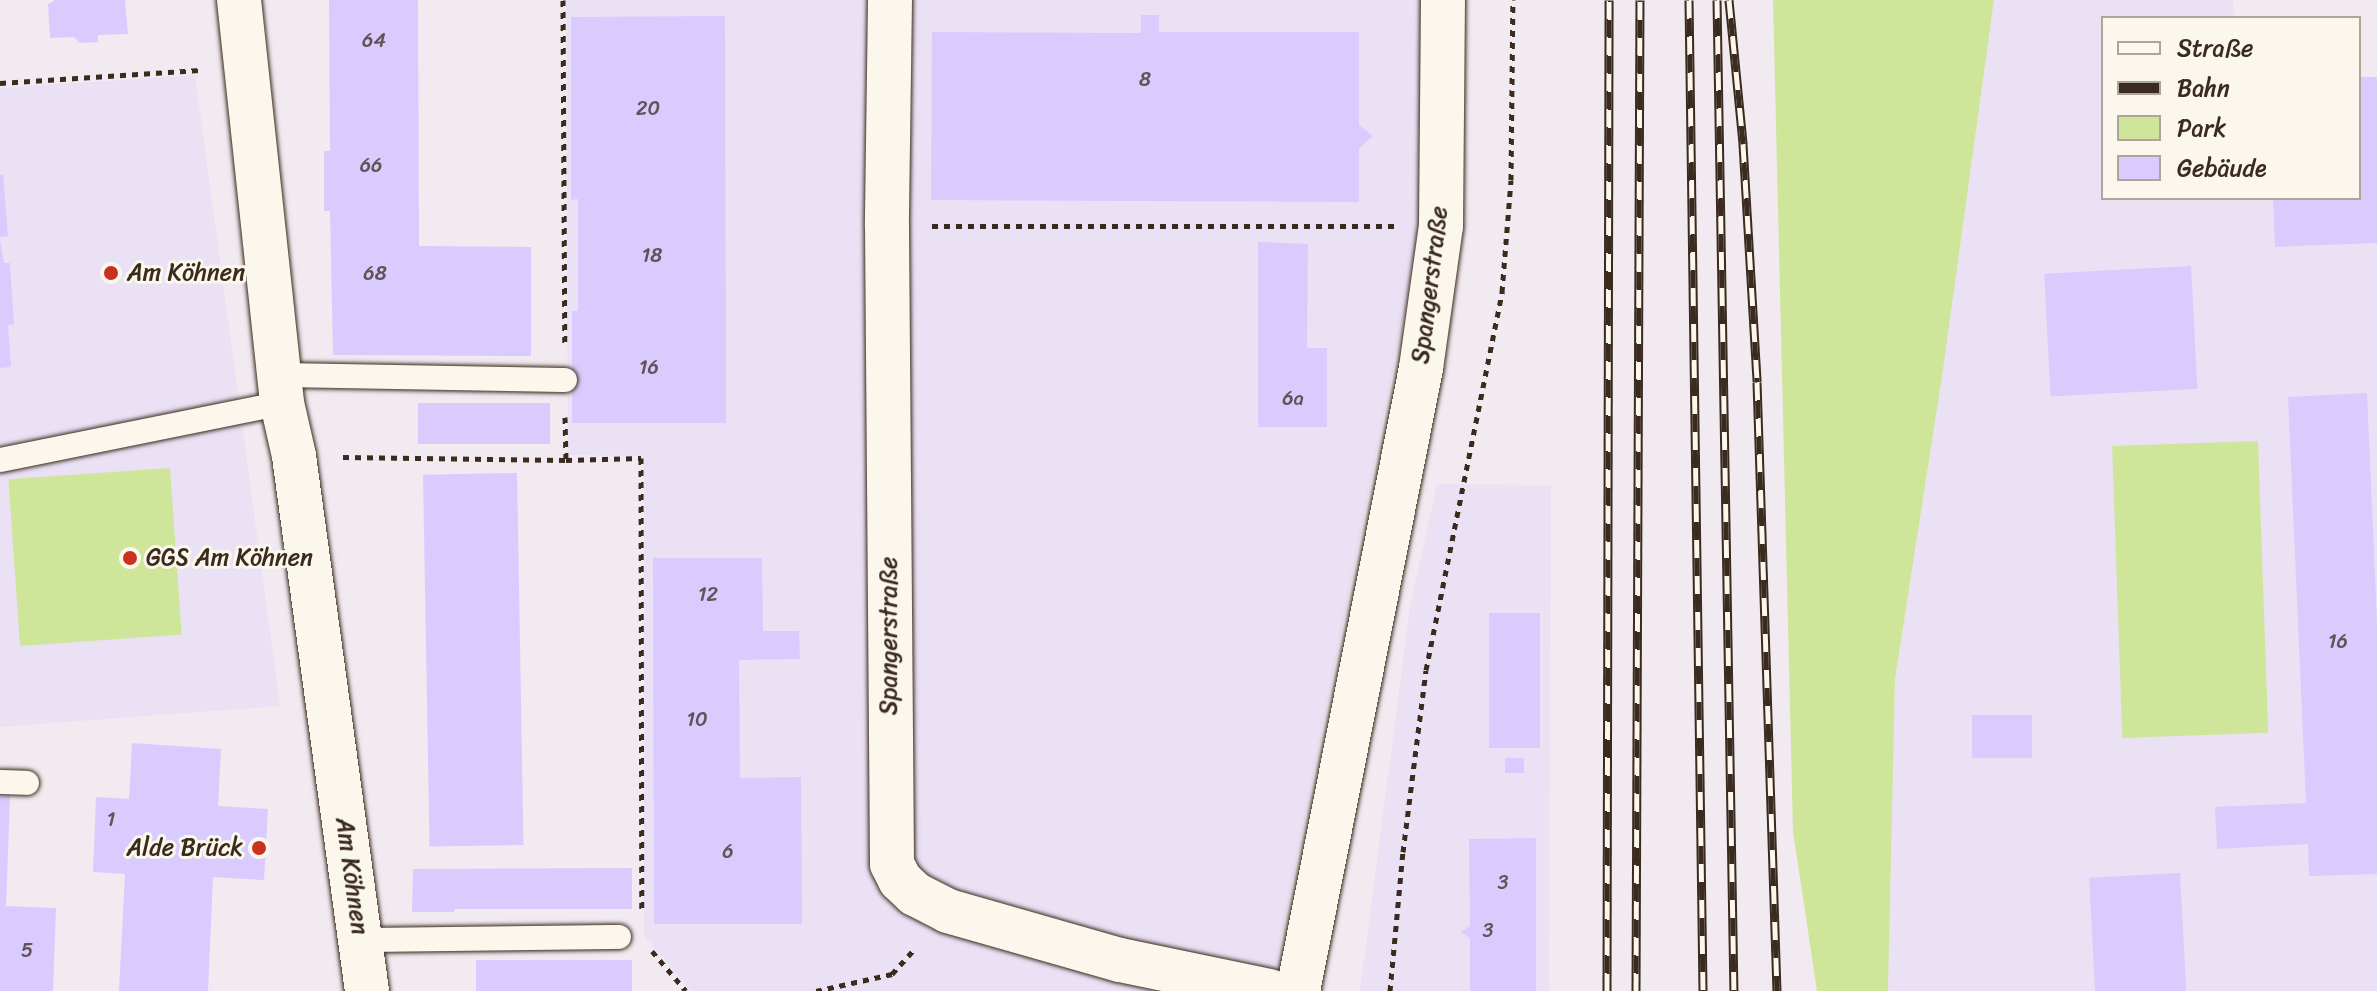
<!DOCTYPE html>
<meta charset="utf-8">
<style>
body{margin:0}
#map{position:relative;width:2377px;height:991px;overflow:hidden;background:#f1eaf1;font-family:Sriracha,sans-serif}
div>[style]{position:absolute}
.built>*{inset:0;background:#eae1f5}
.green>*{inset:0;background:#cfe59a;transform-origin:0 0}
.building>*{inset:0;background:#d9cbfd;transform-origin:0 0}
.path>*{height:5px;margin-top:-2.5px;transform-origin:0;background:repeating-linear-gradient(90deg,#3b2a1e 0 6px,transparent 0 12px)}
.roads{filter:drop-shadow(0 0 2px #3b2a1e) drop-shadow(0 0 2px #3b2a1e)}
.lane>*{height:24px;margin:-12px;padding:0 12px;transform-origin:12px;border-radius:12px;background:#fbf7ec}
.street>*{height:44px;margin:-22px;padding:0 22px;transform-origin:22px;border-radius:22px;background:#fbf7ec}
.rail>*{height:9px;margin-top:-4.5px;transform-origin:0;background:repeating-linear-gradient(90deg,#fbf7ec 0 18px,#3b2a1e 0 36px);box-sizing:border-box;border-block:2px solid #3b2a1e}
.dots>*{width:22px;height:22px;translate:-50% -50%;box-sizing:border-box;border:4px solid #fbf7ec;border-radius:50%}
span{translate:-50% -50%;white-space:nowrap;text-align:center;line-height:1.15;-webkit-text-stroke:6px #fbf7ec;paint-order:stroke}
.number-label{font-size:20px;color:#625256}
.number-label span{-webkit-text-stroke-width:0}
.poi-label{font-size:24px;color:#3b2a1e}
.left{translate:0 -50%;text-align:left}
.right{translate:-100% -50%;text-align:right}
.street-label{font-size:24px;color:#3b2a1e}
.legend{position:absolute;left:2101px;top:16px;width:260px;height:184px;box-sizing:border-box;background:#fbf7ec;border:2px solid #aea59a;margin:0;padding:10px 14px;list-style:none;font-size:24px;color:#3b2a1e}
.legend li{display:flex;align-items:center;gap:16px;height:40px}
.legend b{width:40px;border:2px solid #aea59a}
</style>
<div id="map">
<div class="built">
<i style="clip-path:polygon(566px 0,1421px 0,1420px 231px,1271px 991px,691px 991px,644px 936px,644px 456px,568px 455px)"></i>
<i style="clip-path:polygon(1994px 0,2233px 0,2234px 18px,2103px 18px,2103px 198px,2273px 198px,2276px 247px,2377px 243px,2377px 991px,1888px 991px,1895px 679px,1943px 370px)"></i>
<i style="clip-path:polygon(195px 75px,280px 706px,0 727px,0 88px)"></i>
<i style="clip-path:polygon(1437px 484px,1551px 485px,1549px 991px,1360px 991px,1410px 607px)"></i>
</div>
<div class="green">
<i style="clip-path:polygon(1773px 0,1994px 0,1943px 370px,1895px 679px,1888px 991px,1817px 991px,1793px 832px)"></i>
<i style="left:2258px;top:441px;width:292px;height:146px;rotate:88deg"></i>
<i style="left:170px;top:468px;width:167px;height:162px;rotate:86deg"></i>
</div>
<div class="building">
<i style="clip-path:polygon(55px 0,125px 0,128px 34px,98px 35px,98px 42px,80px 43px,74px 37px,50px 38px,48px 4px)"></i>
<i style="clip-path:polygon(329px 0,418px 0,419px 246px,531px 247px,531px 356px,333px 355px,330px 211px,324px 211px,324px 151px,330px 151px)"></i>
<i style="clip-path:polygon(1141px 15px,1159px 15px,1159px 32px,1359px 32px,1359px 125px,1373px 136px,1359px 148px,1359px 202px,931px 200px,932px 32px,1141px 33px)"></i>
<i style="clip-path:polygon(725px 16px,726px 423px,572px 423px,572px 311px,578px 311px,578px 199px,571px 200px,571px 17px)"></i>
<i style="clip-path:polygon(2359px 77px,2377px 77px,2377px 243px,2275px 247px,2273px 198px,2359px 198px)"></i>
<i style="clip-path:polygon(3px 174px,8px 236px,0 237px,0 175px)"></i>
<i style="clip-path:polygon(0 240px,4px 263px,10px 263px,14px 324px,8px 325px,11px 367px,0 368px)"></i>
<i style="clip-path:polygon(1258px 242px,1308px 244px,1307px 348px,1327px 348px,1327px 427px,1258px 427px)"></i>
<i style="left:2191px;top:266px;width:123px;height:147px;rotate:87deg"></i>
<i style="clip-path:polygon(2367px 393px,2377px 622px,2377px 874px,2309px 876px,2308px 844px,2217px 849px,2215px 807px,2306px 803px,2288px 397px)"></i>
<i style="left:550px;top:403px;width:41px;height:132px;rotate:90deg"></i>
<i style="left:517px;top:473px;width:372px;height:94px;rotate:89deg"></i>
<i style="clip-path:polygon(653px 558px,762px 558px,763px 631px,799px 631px,800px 659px,739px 660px,740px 778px,801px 777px,802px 924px,654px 924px)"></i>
<i style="left:1489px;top:613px;width:51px;height:135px"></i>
<i style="left:2032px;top:715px;width:43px;height:60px;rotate:90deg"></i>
<i style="clip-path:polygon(132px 743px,221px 749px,218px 806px,268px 809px,264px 880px,213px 877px,208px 991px,119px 991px,125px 874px,93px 872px,96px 797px,129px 799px)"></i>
<i style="left:1505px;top:758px;width:19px;height:15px"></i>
<i style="clip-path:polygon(0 796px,10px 796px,6px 906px,56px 908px,53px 991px,0 991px)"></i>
<i style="clip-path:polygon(1536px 838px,1536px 991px,1470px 991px,1470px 938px,1461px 932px,1470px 926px,1469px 839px)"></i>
<i style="clip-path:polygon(632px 868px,632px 909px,455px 909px,454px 912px,412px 912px,413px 869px)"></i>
<i style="left:2180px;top:873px;width:118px;height:91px;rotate:87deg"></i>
<i style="left:476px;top:960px;width:156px;height:31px"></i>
</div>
<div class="path">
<i style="left:563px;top:0;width:343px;rotate:89.7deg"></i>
<i style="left:0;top:83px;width:200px;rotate:-3.7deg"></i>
<i style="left:932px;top:226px;width:462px"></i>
<i style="left:565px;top:417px;width:43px;rotate:88.7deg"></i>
<i style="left:566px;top:460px;width:75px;rotate:-1.5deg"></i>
<i style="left:641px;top:458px;width:451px;rotate:89.9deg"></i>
<i style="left:343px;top:457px;width:223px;rotate:0.8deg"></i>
<i style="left:652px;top:951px;width:52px;rotate:49.6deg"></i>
<i style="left:816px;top:991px;width:78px;rotate:-12.6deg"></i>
<i style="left:892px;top:974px;width:36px;rotate:-48deg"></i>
<i style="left:1390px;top:991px;width:140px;rotate:-84.7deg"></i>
<i style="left:1403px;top:852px;width:183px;rotate:-82.8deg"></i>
<i style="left:1426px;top:670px;width:386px;rotate:-78.6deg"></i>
<i style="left:1502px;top:292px;width:112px;rotate:-85.4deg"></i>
<i style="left:1511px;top:180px;width:180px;rotate:-89.4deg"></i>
</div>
<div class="roads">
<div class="lane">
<i style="left:281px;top:375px;width:284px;rotate:1deg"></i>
<i style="left:0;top:460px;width:288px;rotate:-11.4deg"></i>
<i style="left:0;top:782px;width:27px;rotate:2deg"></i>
<i style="left:361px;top:940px;width:258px;rotate:-0.7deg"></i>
</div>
<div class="street">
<i style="left:239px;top:0;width:405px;rotate:83.9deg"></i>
<i style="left:282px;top:403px;width:54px;rotate:77.2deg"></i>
<i style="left:294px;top:456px;width:540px;rotate:82.23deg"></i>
<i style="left:890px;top:0;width:226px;rotate:90.8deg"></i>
<i style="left:887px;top:226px;width:638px;rotate:89.55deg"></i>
<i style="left:892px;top:864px;width:18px;rotate:63deg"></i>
<i style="left:900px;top:880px;width:21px;rotate:43deg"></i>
<i style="left:915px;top:894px;width:37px;rotate:27deg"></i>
<i style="left:948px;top:911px;width:179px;rotate:15.9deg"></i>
<i style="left:1120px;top:960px;width:153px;rotate:11.7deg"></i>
<i style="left:1298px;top:991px;width:635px;rotate:-78.83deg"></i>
<i style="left:1421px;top:368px;width:143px;rotate:-82deg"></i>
<i style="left:1441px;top:226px;width:226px;rotate:-89.5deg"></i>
</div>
</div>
<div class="rail">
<i style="left:1689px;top:0;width:991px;rotate:89.19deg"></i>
<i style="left:1717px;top:0;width:991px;rotate:89.02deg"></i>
<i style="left:1729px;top:0;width:145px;rotate:84.4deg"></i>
<i style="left:1743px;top:144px;width:238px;rotate:86.6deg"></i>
<i style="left:1757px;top:382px;width:609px;rotate:88.12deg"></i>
<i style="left:1607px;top:991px;width:991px;rotate:-89.88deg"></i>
<i style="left:1636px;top:991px;width:991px;rotate:-89.77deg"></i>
</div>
<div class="dots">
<i style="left:111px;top:273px;background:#c8321e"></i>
<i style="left:130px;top:558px;background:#c8321e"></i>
<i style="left:259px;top:848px;background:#c8321e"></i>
</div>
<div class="number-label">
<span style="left:374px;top:40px">64</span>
<span style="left:1145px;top:79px">8</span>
<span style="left:648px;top:108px">20</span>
<span style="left:371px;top:165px">66</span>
<span style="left:652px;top:255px">18</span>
<span style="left:375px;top:273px">68</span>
<span style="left:649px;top:367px">16</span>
<span style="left:1293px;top:398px">6a</span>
<span style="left:708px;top:594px">12</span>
<span style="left:2338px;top:641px">16</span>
<span style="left:697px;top:719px">10</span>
<span style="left:111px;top:819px">1</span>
<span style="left:728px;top:851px">6</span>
<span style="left:1503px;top:882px">3</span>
<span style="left:1488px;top:930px">3</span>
<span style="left:27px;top:950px">5</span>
</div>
<div class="poi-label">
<span class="left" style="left:127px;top:273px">Am Köhnen</span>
<span class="left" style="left:146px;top:558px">GGS Am Köhnen</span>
<span class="right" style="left:243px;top:848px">Alde Brück</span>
</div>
<div class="street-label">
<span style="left:1430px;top:285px;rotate:-83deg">Spangerstraße</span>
<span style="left:889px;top:636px;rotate:-90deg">Spangerstraße</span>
<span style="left:352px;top:876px;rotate:82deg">Am Köhnen</span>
</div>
<ul class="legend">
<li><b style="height:10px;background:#fbf7ec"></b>Straße</li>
<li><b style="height:10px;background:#3b2a1e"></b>Bahn</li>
<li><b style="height:22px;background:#cfe59a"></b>Park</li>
<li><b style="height:22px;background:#d9cbfd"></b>Gebäude</li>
</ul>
</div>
